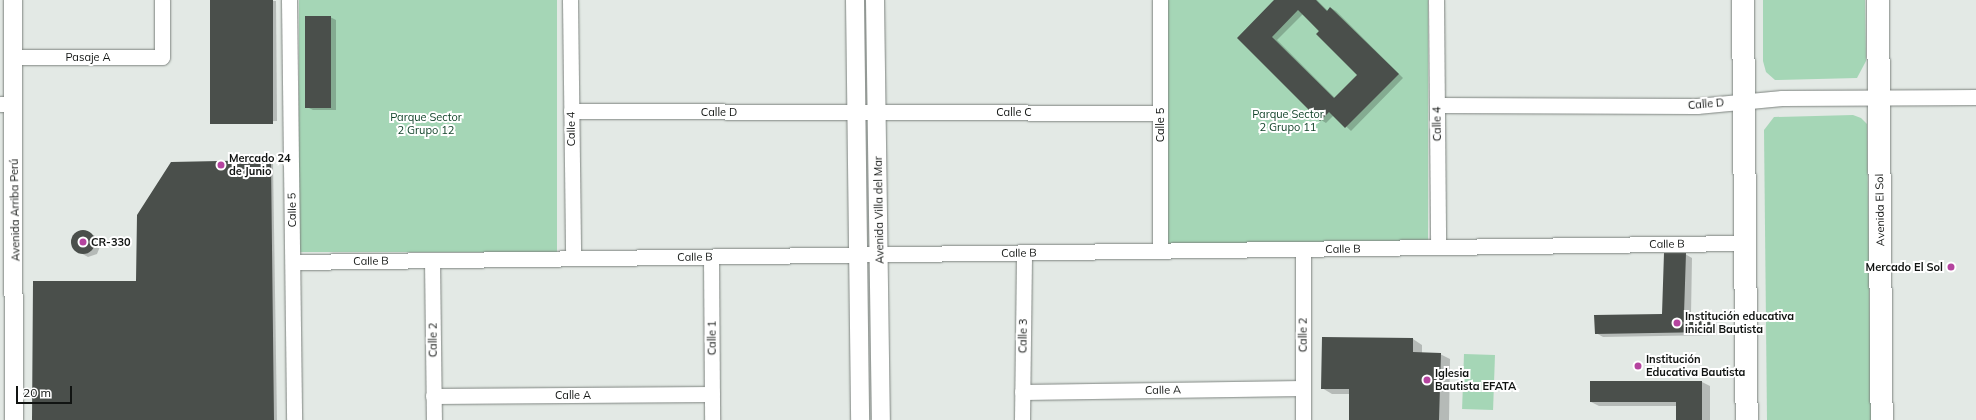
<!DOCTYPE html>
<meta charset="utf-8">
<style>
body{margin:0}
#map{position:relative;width:1976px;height:420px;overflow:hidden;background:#e3e9e5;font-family:Mulish,sans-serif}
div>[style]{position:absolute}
.green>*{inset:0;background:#a5d6b6;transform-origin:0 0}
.shadow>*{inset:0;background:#0003}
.building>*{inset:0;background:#4a4f4b;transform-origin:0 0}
.round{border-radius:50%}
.roads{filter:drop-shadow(0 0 1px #7d837f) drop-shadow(0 0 1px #7d837f)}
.minor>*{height:15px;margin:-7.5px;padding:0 7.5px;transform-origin:7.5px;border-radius:7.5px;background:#fff}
.tertiary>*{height:18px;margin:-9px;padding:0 9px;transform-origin:9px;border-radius:9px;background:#fff}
.primary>*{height:22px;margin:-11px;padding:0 11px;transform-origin:11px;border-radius:11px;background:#fff}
.dots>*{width:11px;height:11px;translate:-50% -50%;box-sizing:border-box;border:2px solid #fff;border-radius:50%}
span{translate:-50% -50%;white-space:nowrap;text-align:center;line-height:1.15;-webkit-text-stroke:4px #fff;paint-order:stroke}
.street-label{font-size:11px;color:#111412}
.park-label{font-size:11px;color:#114329}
.poi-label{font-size:11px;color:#111412;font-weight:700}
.left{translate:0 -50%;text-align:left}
.right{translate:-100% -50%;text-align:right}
.scale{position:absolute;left:16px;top:386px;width:56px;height:18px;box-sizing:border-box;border:2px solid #111412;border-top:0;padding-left:5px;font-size:12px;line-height:14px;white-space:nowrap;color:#111412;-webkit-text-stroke:3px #fff;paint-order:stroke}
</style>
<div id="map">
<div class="green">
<i style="left:299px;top:0;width:258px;height:252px"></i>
<i style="left:1165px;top:0;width:263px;height:244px"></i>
<i style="clip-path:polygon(1763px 0,1865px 0,1866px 61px,1857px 78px,1775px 80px,1766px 72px,1763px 61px)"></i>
<i style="clip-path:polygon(1853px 115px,1861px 118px,1867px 124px,1871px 420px,1767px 420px,1764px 130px,1774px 117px)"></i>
<i style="left:1464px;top:354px;width:31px;height:55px;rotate:2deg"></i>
</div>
<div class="shadow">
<i style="clip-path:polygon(248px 0,276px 1px,277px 121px,214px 123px)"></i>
<i style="clip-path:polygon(evenodd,1276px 0,1317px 0,1328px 11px,1331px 8px,1336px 11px,1403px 78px,1351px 131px,1334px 115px,1326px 123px,1321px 120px,1238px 38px,1276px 0,1303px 14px,1358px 75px,1335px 98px,1277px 40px,1303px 14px)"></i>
<i style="clip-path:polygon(330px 17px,336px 20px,336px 110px,313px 110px,307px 107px)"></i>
<i style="clip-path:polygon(271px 161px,273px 162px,277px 420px,33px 420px,137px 282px)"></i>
<i style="clip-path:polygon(82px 231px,98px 237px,101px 244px,97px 254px,88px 257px,77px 251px,72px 244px,75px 234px)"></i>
<i style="clip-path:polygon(1685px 254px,1692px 258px,1691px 315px,1710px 315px,1717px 319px,1717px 335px,1603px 337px,1596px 333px,1663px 315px)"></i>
<i style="clip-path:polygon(1413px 339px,1422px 345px,1422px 353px,1440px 354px,1450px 359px,1449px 420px,1350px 420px,1350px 394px,1332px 394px,1322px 388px)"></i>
<i style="clip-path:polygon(1591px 382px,1702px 382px,1710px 386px,1710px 420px,1677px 420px,1677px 406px,1599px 406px,1591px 402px)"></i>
</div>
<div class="building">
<i style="left:210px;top:0;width:63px;height:124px"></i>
<i style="clip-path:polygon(evenodd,1274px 0,1316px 0,1327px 11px,1330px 7px,1399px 74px,1345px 128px,1329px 112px,1320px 121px,1237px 38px,1274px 0,1298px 10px,1319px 31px,1316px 34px,1357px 75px,1334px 98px,1272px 37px,1298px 10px)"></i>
<i style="left:305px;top:16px;width:26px;height:92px"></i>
<i style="clip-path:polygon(271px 160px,274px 420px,32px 420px,33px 281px,136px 281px,137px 215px,171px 162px)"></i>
<i class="round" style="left:71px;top:230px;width:24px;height:24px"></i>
<i style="clip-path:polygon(1664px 253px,1686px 253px,1684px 314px,1710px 314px,1710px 332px,1595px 334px,1594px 315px,1662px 314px)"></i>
<i style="clip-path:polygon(1322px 337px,1413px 338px,1413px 352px,1441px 353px,1439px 420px,1349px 420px,1349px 389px,1321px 389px)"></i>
<i style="clip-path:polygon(1590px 381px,1702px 381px,1702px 420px,1676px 420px,1676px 402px,1590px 402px)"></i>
</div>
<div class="roads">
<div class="minor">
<i style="left:289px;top:0;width:420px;rotate:89.3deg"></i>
<i style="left:570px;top:0;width:258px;rotate:89.3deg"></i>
<i style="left:1160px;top:0;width:251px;rotate:90deg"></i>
<i style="left:1436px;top:0;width:247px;rotate:89.5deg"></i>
<i style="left:14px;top:57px;width:148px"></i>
<i style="left:162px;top:57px;width:57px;rotate:-90deg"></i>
<i style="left:0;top:104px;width:14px"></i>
<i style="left:1437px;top:105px;width:260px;rotate:0.2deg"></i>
<i style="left:1697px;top:106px;width:85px;rotate:-5.4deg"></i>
<i style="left:1782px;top:98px;width:194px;rotate:-0.3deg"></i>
<i style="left:571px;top:111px;width:589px;rotate:0.19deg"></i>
<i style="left:711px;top:257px;width:163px;rotate:89.6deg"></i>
<i style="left:432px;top:260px;width:160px;rotate:89.3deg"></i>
<i style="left:293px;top:262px;width:1452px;rotate:-0.75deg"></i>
<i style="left:1022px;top:392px;width:281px;rotate:-0.8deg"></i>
<i style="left:433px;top:396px;width:279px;rotate:-0.4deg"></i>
<i style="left:1022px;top:420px;width:168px;rotate:-89.3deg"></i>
<i style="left:1303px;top:420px;width:171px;rotate:-90deg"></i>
</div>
<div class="tertiary">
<i style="left:13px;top:0;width:420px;rotate:89.9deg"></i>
<i style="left:855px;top:0;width:420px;rotate:89.3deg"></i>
<i style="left:875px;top:0;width:420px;rotate:89.2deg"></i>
</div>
<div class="primary">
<i style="left:1743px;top:0;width:420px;rotate:89.5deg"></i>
<i style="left:1878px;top:0;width:420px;rotate:89.5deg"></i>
</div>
</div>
<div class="dots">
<i style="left:221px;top:165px;background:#b5449f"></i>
<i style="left:83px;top:242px;background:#b5449f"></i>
<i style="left:1951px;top:267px;background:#b5449f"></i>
<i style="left:1677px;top:323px;background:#b5449f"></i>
<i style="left:1638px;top:366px;background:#b5449f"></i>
<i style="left:1427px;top:380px;background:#b5449f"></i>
</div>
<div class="street-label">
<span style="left:88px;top:57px">Pasaje A</span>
<span style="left:1706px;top:104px;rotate:-5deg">Calle D</span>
<span style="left:719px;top:112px">Calle D</span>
<span style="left:1014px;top:112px">Calle C</span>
<span style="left:1437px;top:124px;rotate:-91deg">Calle 4</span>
<span style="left:1160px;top:125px;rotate:-90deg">Calle 5</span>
<span style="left:571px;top:129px;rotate:-91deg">Calle 4</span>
<span style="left:15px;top:210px;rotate:-91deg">Avenida Arriba Perú</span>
<span style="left:292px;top:210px;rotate:-91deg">Calle 5</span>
<span style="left:879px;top:210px;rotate:-91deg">Avenida Villa del Mar</span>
<span style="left:1880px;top:210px;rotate:-91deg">Avenida El Sol</span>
<span style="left:1667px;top:244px;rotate:-1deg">Calle B</span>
<span style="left:1343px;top:249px;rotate:-1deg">Calle B</span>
<span style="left:1019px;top:253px;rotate:-1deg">Calle B</span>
<span style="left:695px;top:257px;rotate:-1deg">Calle B</span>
<span style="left:371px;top:261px;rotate:-1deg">Calle B</span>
<span style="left:1303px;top:335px;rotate:-90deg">Calle 2</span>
<span style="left:1023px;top:336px;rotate:-89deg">Calle 3</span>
<span style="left:712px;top:338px;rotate:-90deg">Calle 1</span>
<span style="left:433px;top:340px;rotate:-90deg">Calle 2</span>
<span style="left:1163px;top:390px;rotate:-1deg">Calle A</span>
<span style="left:573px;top:395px">Calle A</span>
</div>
<div class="park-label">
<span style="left:1288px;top:121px">Parque Sector<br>2 Grupo 11</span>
<span style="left:426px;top:124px">Parque Sector<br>2 Grupo 12</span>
</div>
<div class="poi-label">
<span class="left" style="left:229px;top:165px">Mercado 24<br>de Junio</span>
<span class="left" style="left:91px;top:242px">CR-330</span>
<span class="right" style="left:1943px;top:267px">Mercado El Sol</span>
<span class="left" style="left:1685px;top:323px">Institución educativa<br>inicial Bautista</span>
<span class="left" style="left:1646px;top:366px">Institución<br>Educativa Bautista</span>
<span class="left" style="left:1435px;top:380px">Iglesia<br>Bautista EFATA</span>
</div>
<div class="scale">20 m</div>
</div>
